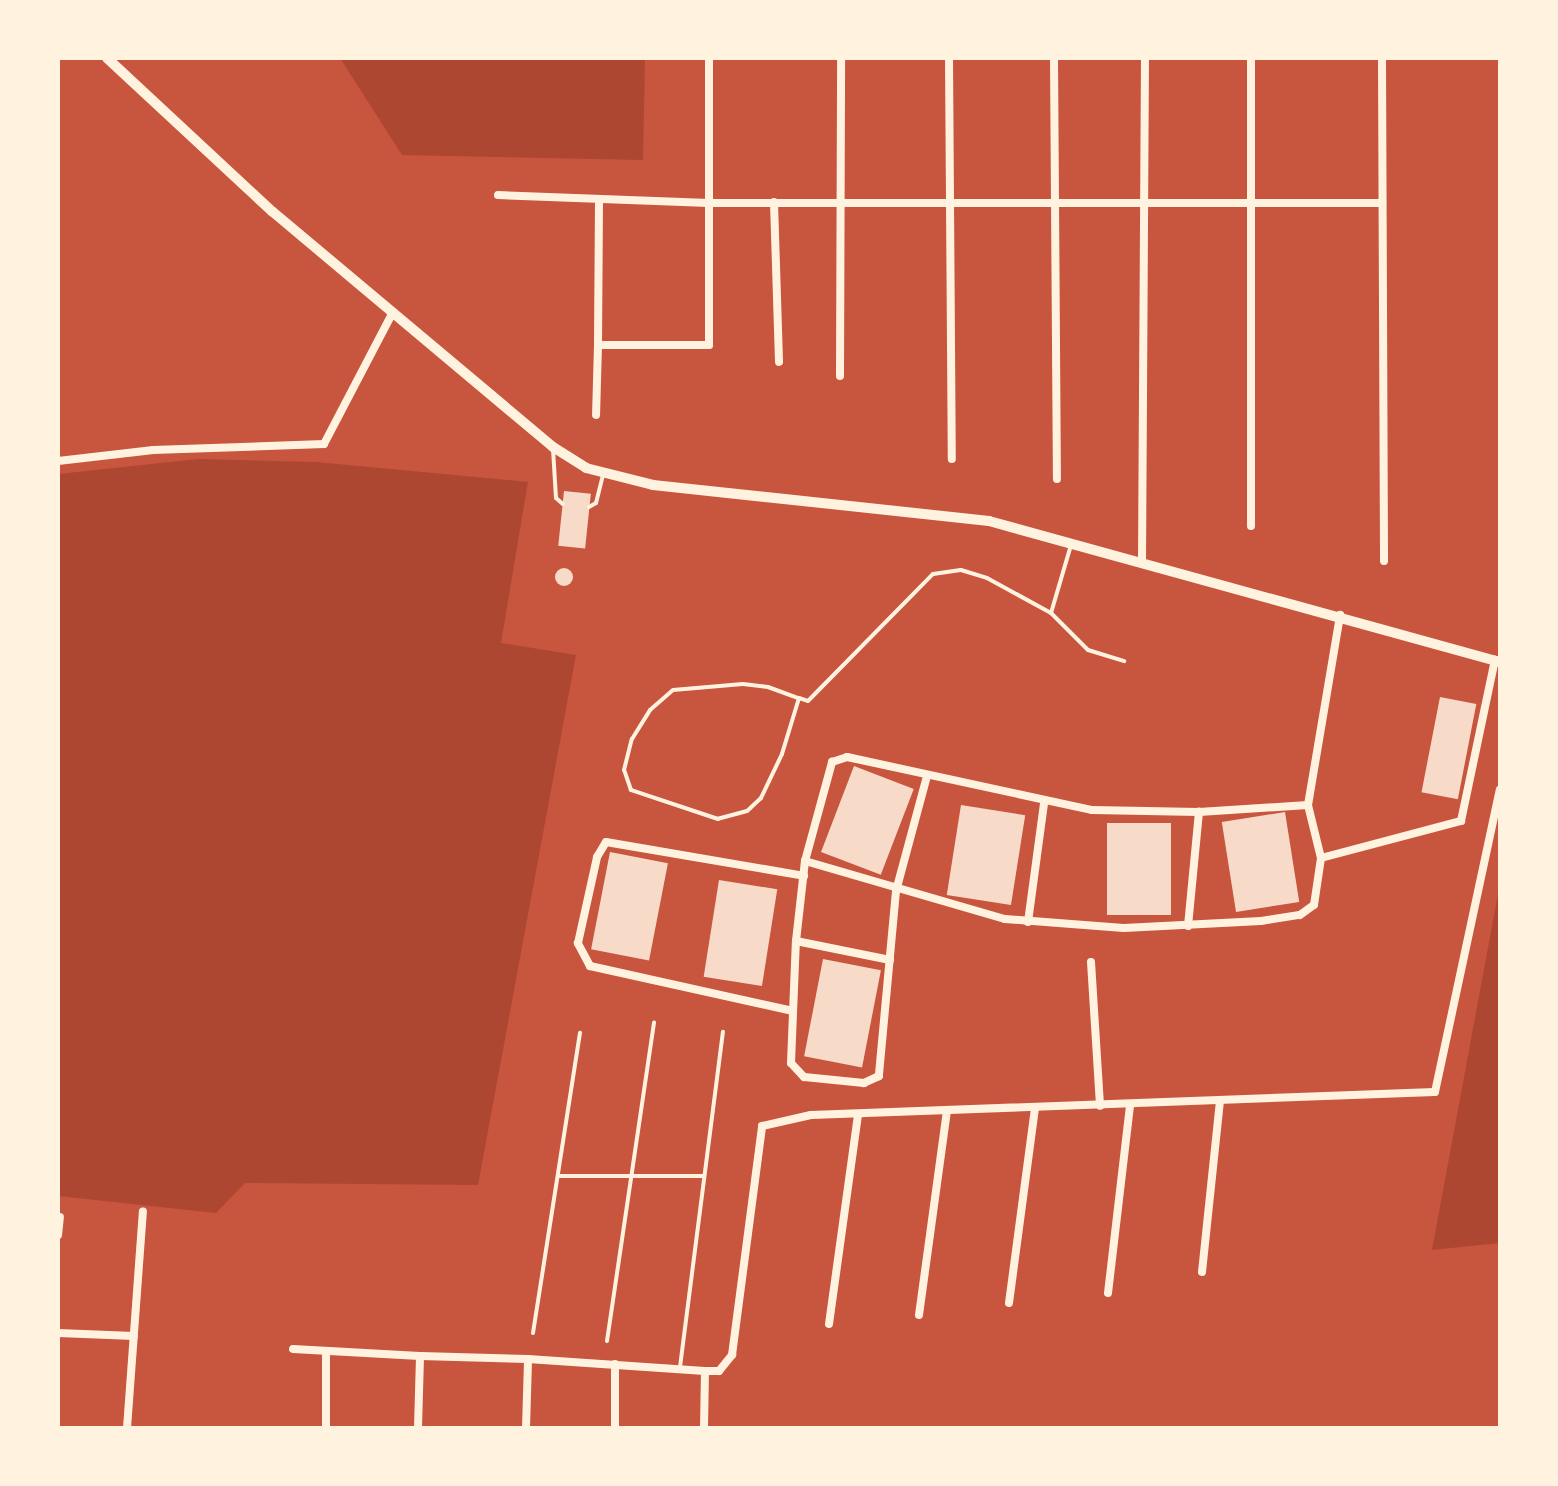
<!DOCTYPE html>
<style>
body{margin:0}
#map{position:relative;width:1558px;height:1486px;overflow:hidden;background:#c8553d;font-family:"Golos Text",sans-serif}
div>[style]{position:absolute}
.green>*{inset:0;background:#ae4732}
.building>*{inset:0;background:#f7dbc8;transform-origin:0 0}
.round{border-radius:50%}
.service>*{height:4px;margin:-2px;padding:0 2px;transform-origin:2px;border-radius:2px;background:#fff3e0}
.minor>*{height:8px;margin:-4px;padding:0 4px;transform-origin:4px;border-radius:4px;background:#fff3e0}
.tertiary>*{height:10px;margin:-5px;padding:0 5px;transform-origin:5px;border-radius:5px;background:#fff3e0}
span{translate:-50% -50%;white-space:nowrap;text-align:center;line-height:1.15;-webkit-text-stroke:7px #fff3e0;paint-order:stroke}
.frame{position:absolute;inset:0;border:60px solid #fff3e0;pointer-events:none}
</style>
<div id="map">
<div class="green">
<i style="clip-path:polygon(340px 58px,645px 58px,643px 160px,402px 155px)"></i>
<i style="clip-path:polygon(198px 459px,316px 462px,528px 482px,501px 643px,576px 655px,478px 1185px,245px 1183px,216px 1213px,58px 1196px,58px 474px)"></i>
<i style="clip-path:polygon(1500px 883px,1500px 1243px,1432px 1250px)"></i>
</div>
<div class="building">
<i style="left:564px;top:491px;width:27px;height:55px;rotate:6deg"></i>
<i class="round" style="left:555px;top:568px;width:18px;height:18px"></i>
<i style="left:1440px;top:697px;width:37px;height:97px;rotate:11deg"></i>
<i style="left:854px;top:766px;width:64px;height:92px;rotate:21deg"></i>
<i style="left:961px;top:805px;width:65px;height:91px;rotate:9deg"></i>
<i style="left:1285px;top:812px;width:91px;height:64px;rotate:81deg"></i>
<i style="left:1107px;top:823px;width:64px;height:92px"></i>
<i style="left:610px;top:852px;width:59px;height:99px;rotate:11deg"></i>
<i style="left:719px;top:880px;width:59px;height:98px;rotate:9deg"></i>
<i style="left:823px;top:959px;width:59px;height:99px;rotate:11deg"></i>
</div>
<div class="service">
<i style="left:553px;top:449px;width:49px;rotate:86.5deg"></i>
<i style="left:556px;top:498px;width:9px;rotate:41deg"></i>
<i style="left:589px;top:507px;width:8px;rotate:-30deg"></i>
<i style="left:596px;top:503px;width:29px;rotate:-76deg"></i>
<i style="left:1051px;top:613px;width:52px;rotate:45deg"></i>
<i style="left:1088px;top:650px;width:38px;rotate:17deg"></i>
<i style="left:799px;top:698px;width:59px;rotate:106.9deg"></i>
<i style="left:782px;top:754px;width:49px;rotate:115.5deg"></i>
<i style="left:761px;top:798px;width:19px;rotate:137deg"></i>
<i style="left:747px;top:811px;width:30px;rotate:165deg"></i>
<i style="left:718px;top:819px;width:92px;rotate:-161.6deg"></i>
<i style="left:631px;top:790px;width:21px;rotate:-109deg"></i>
<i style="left:624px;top:770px;width:32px;rotate:-76deg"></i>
<i style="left:632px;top:739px;width:34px;rotate:-58deg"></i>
<i style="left:650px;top:710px;width:30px;rotate:-41deg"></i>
<i style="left:673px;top:690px;width:70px;rotate:-4.9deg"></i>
<i style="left:743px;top:684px;width:25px;rotate:7deg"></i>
<i style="left:768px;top:687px;width:33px;rotate:20deg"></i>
<i style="left:799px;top:698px;width:9px;rotate:18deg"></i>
<i style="left:808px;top:701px;width:178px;rotate:-45.5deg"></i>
<i style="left:933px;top:574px;width:28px;rotate:-8deg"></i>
<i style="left:961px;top:570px;width:27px;rotate:17deg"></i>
<i style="left:987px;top:578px;width:73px;rotate:28.7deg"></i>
<i style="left:1051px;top:613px;width:71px;rotate:-73.6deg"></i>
<i style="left:559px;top:1176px;width:145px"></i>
<i style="left:533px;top:1333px;width:304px;rotate:-81.1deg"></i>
<i style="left:607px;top:1341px;width:322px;rotate:-81.6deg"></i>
<i style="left:680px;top:1367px;width:338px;rotate:-82.7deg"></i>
</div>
<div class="minor">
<i style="left:709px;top:58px;width:145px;rotate:90deg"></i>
<i style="left:709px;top:203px;width:673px"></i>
<i style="left:949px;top:58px;width:401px;rotate:89.6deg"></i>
<i style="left:1054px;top:58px;width:421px;rotate:89.6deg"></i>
<i style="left:1382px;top:58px;width:503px;rotate:89.77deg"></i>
<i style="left:498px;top:195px;width:211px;rotate:2.2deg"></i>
<i style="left:709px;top:203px;width:142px;rotate:90deg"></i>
<i style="left:709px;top:345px;width:111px;rotate:180deg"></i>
<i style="left:598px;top:345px;width:70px;rotate:91.6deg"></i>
<i style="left:774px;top:202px;width:160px;rotate:88.2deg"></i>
<i style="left:598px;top:345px;width:146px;rotate:-89.6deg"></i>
<i style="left:840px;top:376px;width:318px;rotate:-89.8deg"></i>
<i style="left:58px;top:461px;width:96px;rotate:-6.6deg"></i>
<i style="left:153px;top:450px;width:171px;rotate:-2deg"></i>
<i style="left:324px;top:444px;width:149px;rotate:-62.4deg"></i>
<i style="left:1251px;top:526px;width:468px;rotate:-90deg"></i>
<i style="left:1142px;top:562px;width:504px;rotate:-89.66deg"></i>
<i style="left:927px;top:776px;width:119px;rotate:105.1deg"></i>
<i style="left:896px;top:891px;width:186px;rotate:95.3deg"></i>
<i style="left:879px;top:1076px;width:17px;rotate:155deg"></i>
<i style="left:864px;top:1083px;width:60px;rotate:-174.3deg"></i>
<i style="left:804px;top:1077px;width:19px;rotate:-133deg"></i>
<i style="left:791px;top:1063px;width:122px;rotate:-87.7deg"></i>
<i style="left:796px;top:941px;width:81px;rotate:-83.6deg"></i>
<i style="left:805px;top:861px;width:103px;rotate:-74.7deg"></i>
<i style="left:832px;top:762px;width:16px;rotate:-18deg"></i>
<i style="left:847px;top:757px;width:251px;rotate:12.2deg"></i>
<i style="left:1092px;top:810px;width:107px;rotate:1.1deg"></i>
<i style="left:1199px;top:812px;width:109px;rotate:-3.7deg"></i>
<i style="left:1308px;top:805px;width:193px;rotate:-80.4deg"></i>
<i style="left:1321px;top:858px;width:145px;rotate:-14.8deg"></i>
<i style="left:1461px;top:821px;width:165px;rotate:-78.1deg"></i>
<i style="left:805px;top:861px;width:208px;rotate:16.2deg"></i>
<i style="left:1005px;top:919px;width:119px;rotate:4.3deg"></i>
<i style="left:1124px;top:928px;width:137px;rotate:-2.9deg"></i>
<i style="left:1261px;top:921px;width:39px;rotate:-9deg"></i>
<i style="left:1300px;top:915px;width:17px;rotate:-36deg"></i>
<i style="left:1314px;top:905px;width:48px;rotate:-81.5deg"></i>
<i style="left:1321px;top:858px;width:55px;rotate:-103.8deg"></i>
<i style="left:1028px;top:922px;width:120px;rotate:-82.3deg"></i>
<i style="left:1188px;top:926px;width:115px;rotate:-84.5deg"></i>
<i style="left:796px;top:941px;width:96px;rotate:11.4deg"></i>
<i style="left:1091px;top:962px;width:144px;rotate:86.4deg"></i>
<i style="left:793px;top:1011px;width:208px;rotate:-167.5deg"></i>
<i style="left:590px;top:966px;width:26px;rotate:-118deg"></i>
<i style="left:578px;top:943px;width:88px;rotate:-77.5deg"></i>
<i style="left:597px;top:857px;width:17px;rotate:-59deg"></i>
<i style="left:606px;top:842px;width:201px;rotate:9.7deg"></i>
<i style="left:58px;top:1235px;width:18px;rotate:-84deg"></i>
<i style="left:1202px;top:1272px;width:171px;rotate:-84deg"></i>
<i style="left:1108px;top:1293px;width:189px;rotate:-83.3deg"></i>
<i style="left:1009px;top:1303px;width:197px;rotate:-82.4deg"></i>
<i style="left:919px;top:1315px;width:206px;rotate:-82.2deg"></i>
<i style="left:829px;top:1324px;width:212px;rotate:-82.1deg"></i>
<i style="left:58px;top:1333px;width:76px;rotate:2.3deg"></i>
<i style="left:293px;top:1349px;width:127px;rotate:3.2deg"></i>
<i style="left:326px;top:1351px;width:77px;rotate:90deg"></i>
<i style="left:127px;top:1428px;width:217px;rotate:-85.8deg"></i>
<i style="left:418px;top:1428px;width:72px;rotate:-88.4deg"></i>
<i style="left:420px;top:1356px;width:108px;rotate:1.6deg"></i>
<i style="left:526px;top:1428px;width:69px;rotate:-88.3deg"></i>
<i style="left:528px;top:1359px;width:177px;rotate:3.9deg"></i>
<i style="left:705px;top:1371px;width:14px"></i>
<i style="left:719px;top:1371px;width:21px;rotate:-51deg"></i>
<i style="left:732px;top:1355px;width:231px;rotate:-82.5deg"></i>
<i style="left:762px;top:1126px;width:50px;rotate:-12.7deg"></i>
<i style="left:811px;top:1115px;width:624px;rotate:-2.11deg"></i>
<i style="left:1435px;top:1092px;width:309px;rotate:-77.9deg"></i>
<i style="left:615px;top:1428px;width:64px;rotate:-90deg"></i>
<i style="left:704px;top:1428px;width:57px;rotate:-89deg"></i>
</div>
<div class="tertiary">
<i style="left:107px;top:58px;width:226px;rotate:42.9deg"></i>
<i style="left:273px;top:212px;width:366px;rotate:40deg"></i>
<i style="left:553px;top:447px;width:39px;rotate:32deg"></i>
<i style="left:586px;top:468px;width:69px;rotate:14.2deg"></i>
<i style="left:653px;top:485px;width:338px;rotate:6.1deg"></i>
<i style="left:989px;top:521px;width:530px;rotate:15.43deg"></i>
</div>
<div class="frame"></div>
</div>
